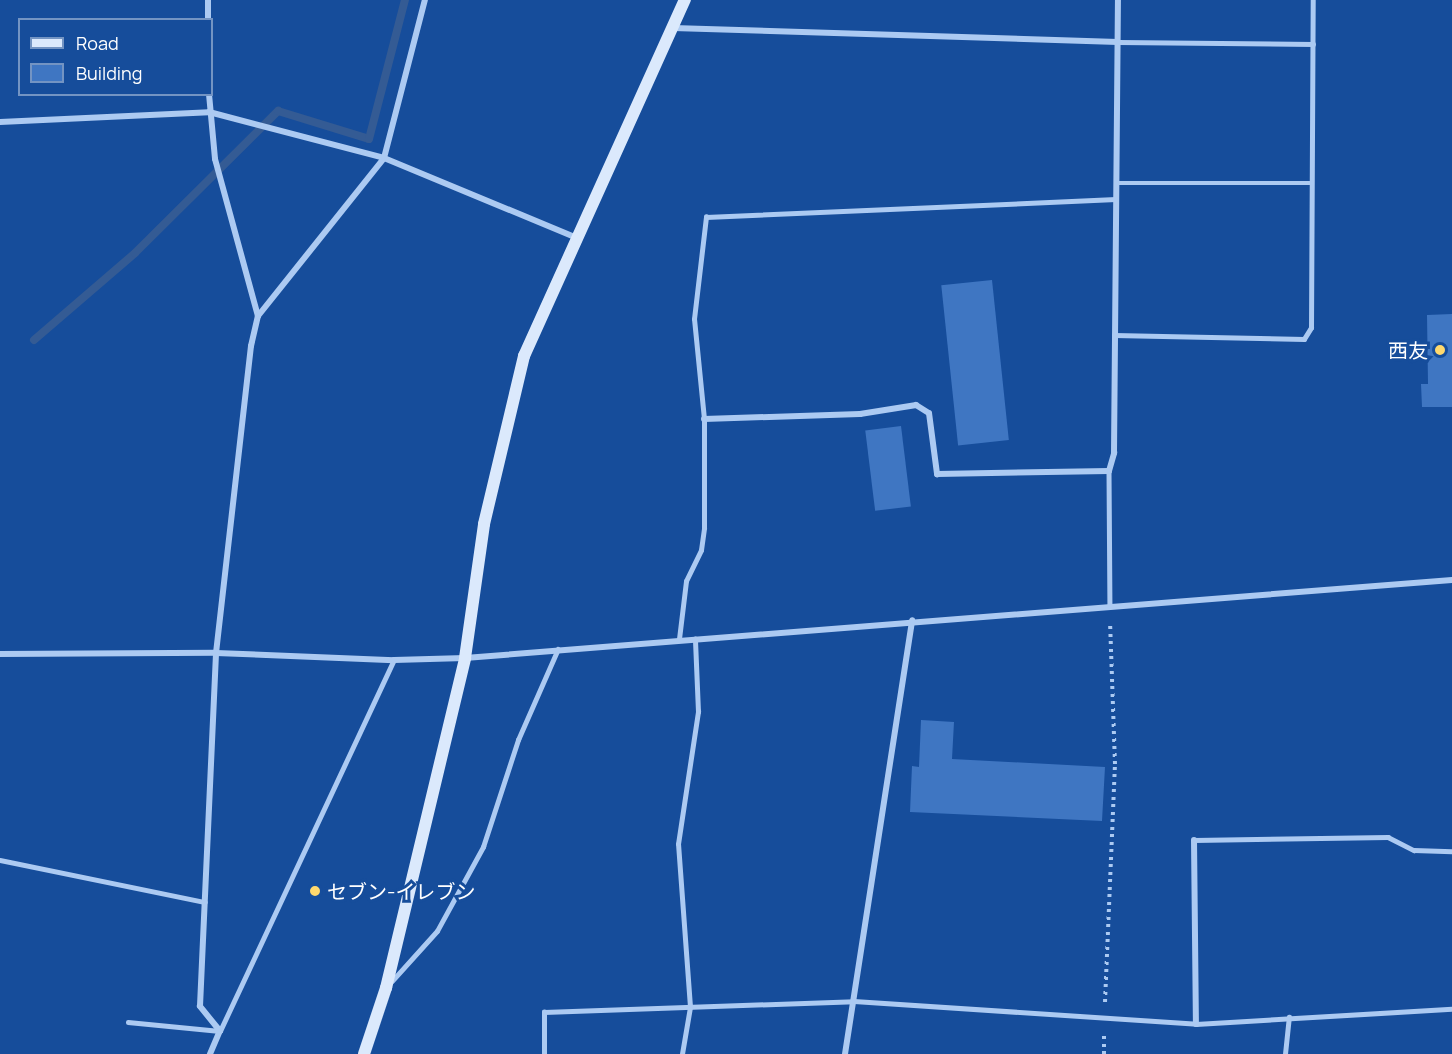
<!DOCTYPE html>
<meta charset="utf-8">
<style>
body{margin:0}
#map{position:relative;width:1452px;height:1054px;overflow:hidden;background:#164d9b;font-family:Manrope,"Noto Sans JP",sans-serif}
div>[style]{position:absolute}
.stream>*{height:8px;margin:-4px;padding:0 4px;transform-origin:4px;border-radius:4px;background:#345b94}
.building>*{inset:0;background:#3f76c2;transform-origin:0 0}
.path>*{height:4px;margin-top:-2px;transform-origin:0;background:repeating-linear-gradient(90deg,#accaf2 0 3px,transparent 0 7.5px)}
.lane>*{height:4.5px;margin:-2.25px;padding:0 2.25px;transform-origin:2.25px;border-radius:2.25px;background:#accaf2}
.street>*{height:6px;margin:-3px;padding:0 3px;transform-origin:3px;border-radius:3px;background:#accaf2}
.secondary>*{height:12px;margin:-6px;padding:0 6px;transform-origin:6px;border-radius:6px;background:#dbe9fc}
.dots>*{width:16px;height:16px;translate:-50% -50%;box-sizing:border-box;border:3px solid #164d9b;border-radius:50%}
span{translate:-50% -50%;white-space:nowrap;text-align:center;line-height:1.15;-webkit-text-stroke:6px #164d9b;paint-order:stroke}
.poi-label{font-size:20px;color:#fff}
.right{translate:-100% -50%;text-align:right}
.left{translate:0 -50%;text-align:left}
.legend{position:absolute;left:18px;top:18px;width:195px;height:78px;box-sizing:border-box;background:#164d9b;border:2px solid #7394c3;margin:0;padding:8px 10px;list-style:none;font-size:18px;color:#fff}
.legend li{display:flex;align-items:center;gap:12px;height:30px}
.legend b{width:30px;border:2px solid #7394c3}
</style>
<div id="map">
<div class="stream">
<i style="left:34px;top:340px;width:133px;rotate:-40.7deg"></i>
<i style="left:135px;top:253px;width:202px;rotate:-44.8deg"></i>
<i style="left:278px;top:111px;width:95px;rotate:17.1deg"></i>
<i style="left:369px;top:139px;width:144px;rotate:-75.5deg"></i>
</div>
<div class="building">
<i style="left:992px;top:280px;width:161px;height:51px;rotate:84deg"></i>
<i style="clip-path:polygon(1452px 314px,1452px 407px,1422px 407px,1421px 384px,1428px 384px,1427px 315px)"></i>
<i style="left:901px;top:426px;width:81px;height:36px;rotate:83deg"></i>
<i style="clip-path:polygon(921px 720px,954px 722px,952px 759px,1105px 767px,1102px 821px,910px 812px,912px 766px,919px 767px)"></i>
</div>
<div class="path">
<i style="left:1105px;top:1002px;width:238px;rotate:-87.6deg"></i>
<i style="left:1115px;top:764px;width:141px;rotate:-92deg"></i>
<i style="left:1104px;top:1054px;width:20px;rotate:-90deg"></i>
</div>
<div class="lane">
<i style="left:1118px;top:42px;width:195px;rotate:0.6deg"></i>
<i style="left:1116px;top:183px;width:196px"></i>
<i style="left:1114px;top:335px;width:190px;rotate:1.2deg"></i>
<i style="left:1304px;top:339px;width:13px;rotate:-58deg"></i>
<i style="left:1311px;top:328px;width:328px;rotate:-89.7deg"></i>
<i style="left:1109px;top:471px;width:135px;rotate:89.6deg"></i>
<i style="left:679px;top:639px;width:58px;rotate:-83.1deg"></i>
<i style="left:686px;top:581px;width:34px;rotate:-64deg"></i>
<i style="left:701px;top:550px;width:22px;rotate:-82deg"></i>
<i style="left:704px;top:528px;width:109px;rotate:-90deg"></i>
<i style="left:704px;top:419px;width:100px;rotate:-95.7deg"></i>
<i style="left:694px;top:319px;width:103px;rotate:-83.3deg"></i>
<i style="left:706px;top:217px;width:410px;rotate:-2.5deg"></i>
<i style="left:1194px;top:840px;width:194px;rotate:-0.9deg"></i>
<i style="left:1388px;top:837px;width:29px;rotate:27deg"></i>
<i style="left:1414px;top:850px;width:38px;rotate:2deg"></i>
<i style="left:0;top:860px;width:209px;rotate:11.6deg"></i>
<i style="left:392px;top:981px;width:67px;rotate:-48deg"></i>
<i style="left:437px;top:931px;width:96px;rotate:-61.3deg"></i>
<i style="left:483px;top:847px;width:113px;rotate:-71.9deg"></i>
<i style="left:518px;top:740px;width:99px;rotate:-66.3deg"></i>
<i style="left:128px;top:1022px;width:92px;rotate:5.6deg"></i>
<i style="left:220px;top:1031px;width:410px;rotate:-64.9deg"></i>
<i style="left:544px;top:1054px;width:42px;rotate:-90deg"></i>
<i style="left:544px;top:1012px;width:310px;rotate:-2deg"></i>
<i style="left:854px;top:1001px;width:343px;rotate:3.8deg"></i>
<i style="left:1196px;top:1024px;width:256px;rotate:-3.4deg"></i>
<i style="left:682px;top:1054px;width:48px;rotate:-80.3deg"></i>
<i style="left:690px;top:1007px;width:163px;rotate:-94.2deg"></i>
<i style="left:678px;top:844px;width:134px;rotate:-81.4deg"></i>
<i style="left:698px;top:712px;width:73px;rotate:-92.4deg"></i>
<i style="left:1285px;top:1054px;width:37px;rotate:-84deg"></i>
</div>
<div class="street">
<i style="left:208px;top:0;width:20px;rotate:90deg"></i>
<i style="left:673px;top:28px;width:445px;rotate:1.8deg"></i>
<i style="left:209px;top:94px;width:65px;rotate:84.7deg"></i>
<i style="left:215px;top:159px;width:163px;rotate:74.7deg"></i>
<i style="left:0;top:122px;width:209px;rotate:-2.7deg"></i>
<i style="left:209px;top:112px;width:181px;rotate:14.7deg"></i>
<i style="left:384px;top:158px;width:209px;rotate:22.5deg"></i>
<i style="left:704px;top:419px;width:156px;rotate:-1.8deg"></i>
<i style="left:860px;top:414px;width:57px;rotate:-9.1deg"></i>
<i style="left:916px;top:405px;width:15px;rotate:32deg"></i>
<i style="left:929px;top:413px;width:62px;rotate:82.5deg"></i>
<i style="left:937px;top:474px;width:172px;rotate:-1deg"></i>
<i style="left:1109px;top:471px;width:19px;rotate:-74deg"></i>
<i style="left:1114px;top:453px;width:453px;rotate:-89.5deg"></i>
<i style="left:0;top:654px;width:216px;rotate:-0.3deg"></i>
<i style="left:216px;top:653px;width:178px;rotate:2.3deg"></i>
<i style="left:394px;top:660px;width:71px;rotate:-1.6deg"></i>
<i style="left:465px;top:658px;width:990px;rotate:-4.52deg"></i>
<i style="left:1194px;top:840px;width:184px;rotate:89.4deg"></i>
<i style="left:210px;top:1054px;width:25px;rotate:-67deg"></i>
<i style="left:220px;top:1031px;width:32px;rotate:-129deg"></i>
<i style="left:200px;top:1006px;width:353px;rotate:-87.4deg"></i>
<i style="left:216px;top:653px;width:309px;rotate:-83.5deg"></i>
<i style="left:251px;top:346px;width:31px;rotate:-77deg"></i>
<i style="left:258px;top:316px;width:202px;rotate:-51.4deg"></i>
<i style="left:384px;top:158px;width:163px;rotate:-75.5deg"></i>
<i style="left:845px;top:1054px;width:439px;rotate:-81.2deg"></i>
</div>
<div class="secondary">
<i style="left:364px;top:1054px;width:70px;rotate:-71.6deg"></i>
<i style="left:386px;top:988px;width:339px;rotate:-76.5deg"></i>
<i style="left:465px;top:658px;width:135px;rotate:-81.9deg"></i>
<i style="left:484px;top:524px;width:173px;rotate:-76.6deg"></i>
<i style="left:524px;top:356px;width:391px;rotate:-65.7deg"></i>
</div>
<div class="dots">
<i style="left:1440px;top:350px;background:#ffd96e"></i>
<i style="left:315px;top:891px;background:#ffd96e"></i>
</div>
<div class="poi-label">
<span class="right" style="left:1428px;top:350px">西友</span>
<span class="left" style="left:327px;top:891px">セブン-イレブン</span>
</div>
<ul class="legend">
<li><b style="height:8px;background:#dbe9fc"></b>Road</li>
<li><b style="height:16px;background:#3f76c2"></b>Building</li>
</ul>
</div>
